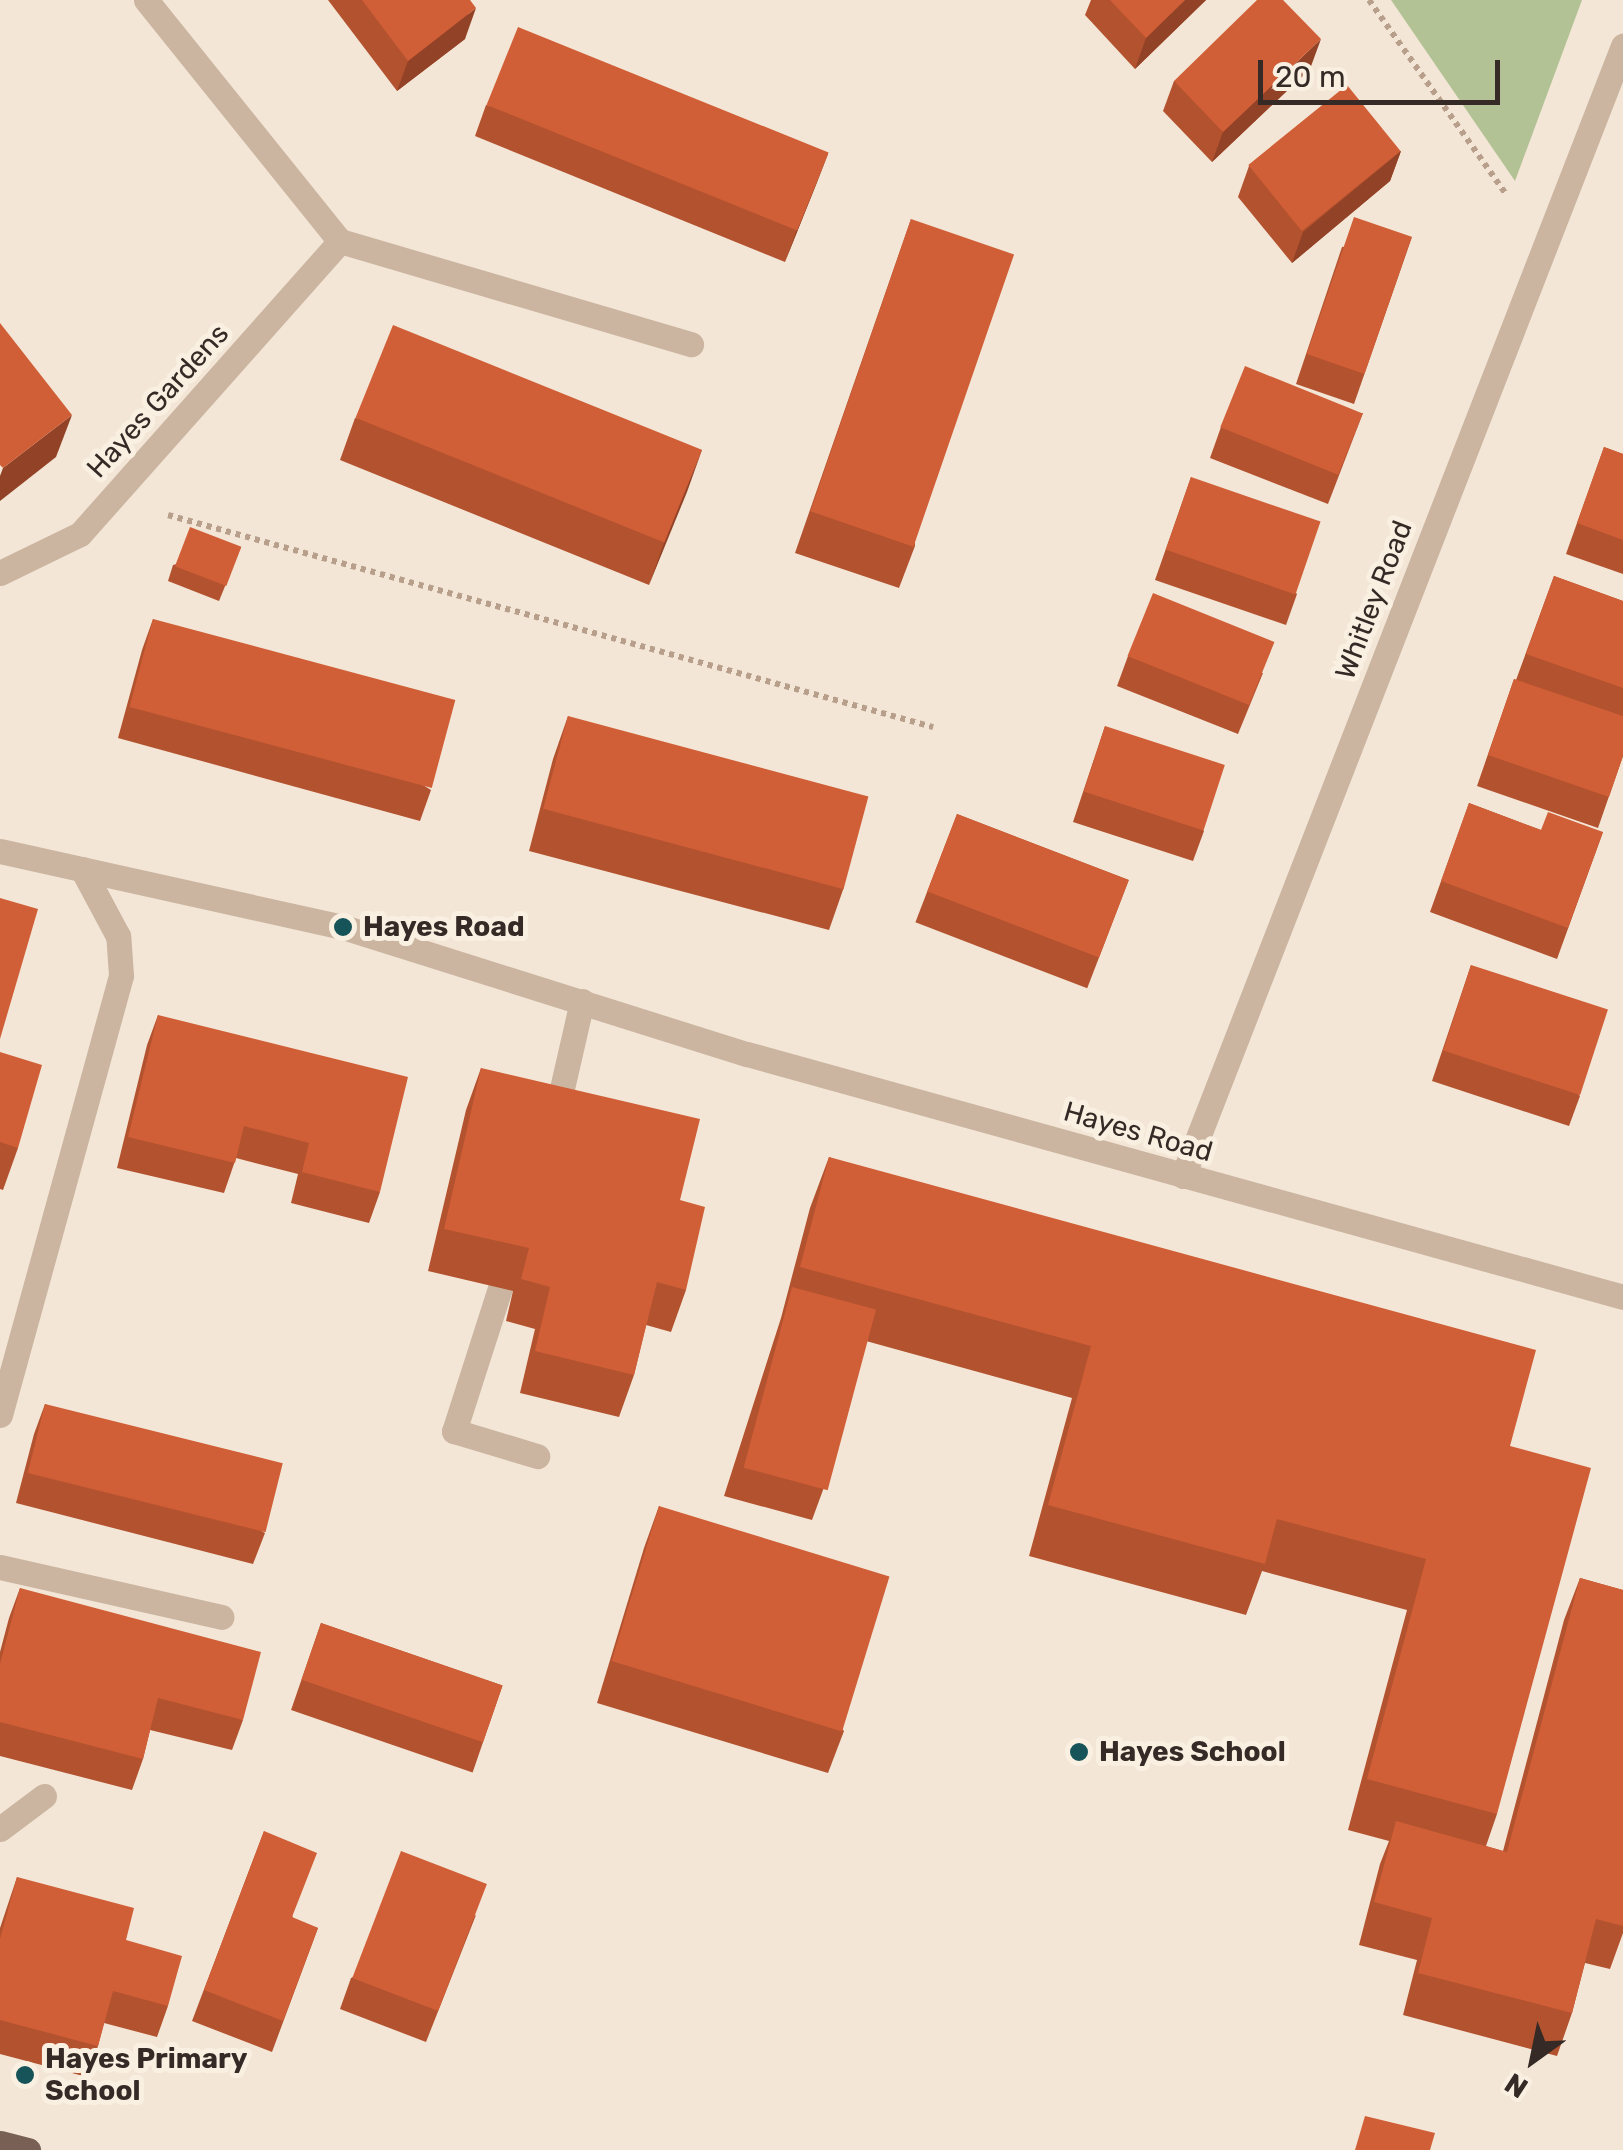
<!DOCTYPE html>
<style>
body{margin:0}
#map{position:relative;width:1623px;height:2150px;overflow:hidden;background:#f3e6d6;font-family:Rubik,sans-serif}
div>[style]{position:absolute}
.green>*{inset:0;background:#b2c295}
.path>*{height:6px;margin-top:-3px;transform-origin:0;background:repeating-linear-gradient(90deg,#b79f8b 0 5px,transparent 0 10px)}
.lane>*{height:25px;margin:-12.5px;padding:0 12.5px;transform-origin:12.5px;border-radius:12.5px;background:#cbb5a1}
.street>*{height:25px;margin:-12.5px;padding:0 12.5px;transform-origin:12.5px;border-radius:12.5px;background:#cbb5a1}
.primary>*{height:25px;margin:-12.5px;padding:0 12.5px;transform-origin:12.5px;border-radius:12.5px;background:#786154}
.wall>*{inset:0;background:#b3522f;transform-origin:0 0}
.shaded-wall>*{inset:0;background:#924226}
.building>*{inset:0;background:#d05f37;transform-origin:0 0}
.dots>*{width:28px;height:28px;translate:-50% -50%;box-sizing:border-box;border:5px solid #faf0e2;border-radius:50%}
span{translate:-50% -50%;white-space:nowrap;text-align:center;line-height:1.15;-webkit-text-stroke:10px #faf0e2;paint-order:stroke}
.street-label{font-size:28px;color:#352a25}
.poi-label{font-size:28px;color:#352a25;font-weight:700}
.left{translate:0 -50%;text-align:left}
.north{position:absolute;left:1483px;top:2010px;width:100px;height:100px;-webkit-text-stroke:8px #faf0e2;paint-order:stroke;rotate:213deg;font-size:28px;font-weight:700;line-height:40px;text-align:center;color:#352a25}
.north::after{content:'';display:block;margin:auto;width:35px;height:45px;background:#352a25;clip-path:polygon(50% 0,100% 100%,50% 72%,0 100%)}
.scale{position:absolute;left:1258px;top:60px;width:242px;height:45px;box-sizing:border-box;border:5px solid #352a25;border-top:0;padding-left:12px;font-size:30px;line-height:35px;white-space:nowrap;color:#352a25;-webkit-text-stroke:8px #faf0e2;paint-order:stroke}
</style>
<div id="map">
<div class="green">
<i style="clip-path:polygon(1391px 0,1582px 0,1515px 181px)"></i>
</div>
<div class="path">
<i style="left:1369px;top:0;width:236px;rotate:54.8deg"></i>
<i style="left:168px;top:515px;width:794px;rotate:15.49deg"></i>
</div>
<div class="lane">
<i style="left:555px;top:1119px;width:121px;rotate:-77.1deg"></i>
<i style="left:510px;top:1257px;width:183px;rotate:107.8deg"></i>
<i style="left:454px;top:1431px;width:87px;rotate:16.8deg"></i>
<i style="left:0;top:1415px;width:456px;rotate:-74.6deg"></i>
<i style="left:121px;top:975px;width:39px;rotate:-94deg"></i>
<i style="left:118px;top:936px;width:76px;rotate:-118.2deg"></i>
<i style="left:0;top:1567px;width:227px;rotate:12.7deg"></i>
<i style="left:0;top:1829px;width:55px;rotate:-36.9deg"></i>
</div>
<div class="street">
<i style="left:146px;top:0;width:309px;rotate:51.2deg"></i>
<i style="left:340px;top:241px;width:366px;rotate:16.4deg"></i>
<i style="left:0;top:573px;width:89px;rotate:-26deg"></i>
<i style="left:80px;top:534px;width:392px;rotate:-48.4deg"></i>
<i style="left:0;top:851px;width:351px;rotate:12.5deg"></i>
<i style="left:343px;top:927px;width:423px;rotate:17.5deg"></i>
<i style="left:747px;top:1054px;width:909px;rotate:15.5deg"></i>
<i style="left:1183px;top:1176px;width:1213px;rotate:-68.73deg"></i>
</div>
<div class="primary">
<i style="left:0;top:2143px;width:29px;rotate:14deg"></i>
</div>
<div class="wall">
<i style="clip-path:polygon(328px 0,470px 0,465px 39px,397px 91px)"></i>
<i style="clip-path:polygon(1091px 0,1206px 0,1135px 69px,1085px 15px)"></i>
<i style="clip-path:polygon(1310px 69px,1212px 162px,1163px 111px,1174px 81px)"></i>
<i style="clip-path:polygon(486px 105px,828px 154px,785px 262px,475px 136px)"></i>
<i style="clip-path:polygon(1401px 151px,1390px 181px,1292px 263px,1238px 197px,1249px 166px)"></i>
<i style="clip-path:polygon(911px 219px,915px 546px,899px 588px,795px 553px)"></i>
<i style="clip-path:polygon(1412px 237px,1354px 404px,1296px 384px,1342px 247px)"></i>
<i style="clip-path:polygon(1363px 413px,1328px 504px,1210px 458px,1221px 427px)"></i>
<i style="clip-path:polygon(355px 418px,702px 450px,649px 585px,340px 460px)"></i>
<i style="clip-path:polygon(1604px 447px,1623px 454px,1623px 574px,1566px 554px)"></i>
<i style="clip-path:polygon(1191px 477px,1297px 594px,1286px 625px,1155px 580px)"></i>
<i style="clip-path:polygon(241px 547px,219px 601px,168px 581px,173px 565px)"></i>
<i style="clip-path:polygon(1554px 576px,1623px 601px,1623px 756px,1598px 828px,1477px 786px,1514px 679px,1516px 680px)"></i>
<i style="clip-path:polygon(153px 619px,431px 790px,420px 821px,118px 738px,142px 650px)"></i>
<i style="clip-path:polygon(1128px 656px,1263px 673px,1238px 734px,1117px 686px)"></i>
<i style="clip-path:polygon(568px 716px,844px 887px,829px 930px,529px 851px,553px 759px)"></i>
<i style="clip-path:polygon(1105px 726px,1204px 831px,1193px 861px,1073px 822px)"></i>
<i style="clip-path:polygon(1469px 803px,1541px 830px,1603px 832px,1557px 959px,1430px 912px)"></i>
<i style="left:957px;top:814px;width:184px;height:116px;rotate:21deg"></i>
<i style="clip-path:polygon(1471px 965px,1580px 1096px,1569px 1126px,1432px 1081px)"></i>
<i style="clip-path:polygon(158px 1015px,380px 1192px,369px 1223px,291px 1203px,298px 1174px,236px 1158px,224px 1193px,117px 1168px,147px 1045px)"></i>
<i style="clip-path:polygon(0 1052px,18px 1148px,3px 1190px,0 1189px)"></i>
<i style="clip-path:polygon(481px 1068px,680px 1200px,686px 1290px,671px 1332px,646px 1325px,634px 1375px,619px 1417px,520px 1393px,535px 1329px,506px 1321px,513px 1291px,428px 1271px,466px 1110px)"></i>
<i style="clip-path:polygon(829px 1157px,1510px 1446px,1497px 1814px,1486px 1846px,1503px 1851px,1564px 1620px,1580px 1578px,1623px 1590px,1623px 1933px,1610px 1969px,1585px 1963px,1572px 2013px,1557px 2056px,1403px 2015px,1417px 1960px,1359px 1945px,1380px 1864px,1389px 1841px,1348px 1830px,1407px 1610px,1262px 1571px,1246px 1615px,1029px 1556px,1072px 1398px,866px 1341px,823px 1490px,812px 1520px,724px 1496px,781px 1318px,810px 1208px)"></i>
<i style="clip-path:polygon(45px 1404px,265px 1533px,253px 1564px,16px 1503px,34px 1434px)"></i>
<i style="clip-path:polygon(659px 1506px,844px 1731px,828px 1773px,597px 1703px,644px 1548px)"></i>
<i style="clip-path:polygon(20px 1588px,243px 1720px,232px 1750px,150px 1730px,143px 1759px,132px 1790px,0 1756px,0 1652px,9px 1618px)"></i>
<i style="left:321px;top:1623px;width:192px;height:92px;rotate:19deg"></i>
<i style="clip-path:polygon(264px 1831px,293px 1918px,318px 1928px,272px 2052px,192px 2021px)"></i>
<i style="clip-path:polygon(17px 1877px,126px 1940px,168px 2006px,157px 2037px,104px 2023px,98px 2046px,87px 2077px,0 2054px,0 1928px)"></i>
<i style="clip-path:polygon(476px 1915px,426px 2042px,340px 2009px,351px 1978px)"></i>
</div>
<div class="shaded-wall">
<i style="clip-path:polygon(1185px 0,1206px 0,1135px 69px,1146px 38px)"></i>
<i style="clip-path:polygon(476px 8px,465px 39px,397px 91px,408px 61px)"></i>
<i style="clip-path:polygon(1321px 39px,1310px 69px,1212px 162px,1223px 132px)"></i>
<i style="clip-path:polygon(1401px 151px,1390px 181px,1292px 263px,1303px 232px)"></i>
<i style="clip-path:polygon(828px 154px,816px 185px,785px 262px,796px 232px)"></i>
<i style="clip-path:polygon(72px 415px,56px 457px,0 501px,0 476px,3px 468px)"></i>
<i style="clip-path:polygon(702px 450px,687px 492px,649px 585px,664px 543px)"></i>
</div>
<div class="building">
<i style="clip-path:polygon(362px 0,470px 0,476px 8px,408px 61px)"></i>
<i style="clip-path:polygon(1110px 0,1185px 0,1146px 38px)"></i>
<i style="clip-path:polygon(1257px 0,1283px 0,1321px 39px,1223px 132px,1174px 81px)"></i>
<i style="left:518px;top:27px;width:335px;height:84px;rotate:22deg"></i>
<i style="left:1347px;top:85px;width:85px;height:127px;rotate:51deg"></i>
<i style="left:1354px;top:217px;width:61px;height:145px;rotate:19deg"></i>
<i style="left:911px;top:219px;width:109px;height:309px;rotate:19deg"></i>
<i style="clip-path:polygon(0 323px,72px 415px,3px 468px,0 465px)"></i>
<i style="left:393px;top:325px;width:333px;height:100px;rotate:22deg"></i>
<i style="left:1245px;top:366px;width:127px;height:66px;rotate:22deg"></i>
<i style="clip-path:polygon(1604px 447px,1623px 454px,1623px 540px,1577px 523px)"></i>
<i style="left:1191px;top:477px;width:137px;height:77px;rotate:19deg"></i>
<i style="left:190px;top:527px;width:55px;height:42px;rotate:21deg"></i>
<i style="clip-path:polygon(1554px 576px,1623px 601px,1623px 688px,1526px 654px)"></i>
<i style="left:1153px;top:593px;width:131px;height:68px;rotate:22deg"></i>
<i style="left:153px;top:619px;width:313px;height:91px;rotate:15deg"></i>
<i style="clip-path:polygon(1514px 679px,1623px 716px,1623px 756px,1609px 797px,1488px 755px)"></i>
<i style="left:568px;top:716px;width:311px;height:96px;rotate:15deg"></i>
<i style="left:1105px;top:726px;width:126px;height:69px;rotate:18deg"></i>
<i style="clip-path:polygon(1469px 803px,1541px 830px,1548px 812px,1603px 832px,1568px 928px,1441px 881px)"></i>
<i style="left:957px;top:814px;width:184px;height:83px;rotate:21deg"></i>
<i style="clip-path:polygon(0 898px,38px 909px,0 1039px)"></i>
<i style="left:1471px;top:965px;width:144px;height:90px;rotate:18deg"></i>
<i style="clip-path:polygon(158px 1015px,408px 1077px,380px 1192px,302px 1172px,309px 1143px,244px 1126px,235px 1163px,128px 1137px)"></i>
<i style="clip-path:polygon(0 1052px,42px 1065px,18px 1148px,0 1142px)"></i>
<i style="clip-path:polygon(481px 1068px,700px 1119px,680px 1200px,705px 1207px,686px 1290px,657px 1282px,634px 1375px,535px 1351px,550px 1287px,521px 1279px,529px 1248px,444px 1229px)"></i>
<i style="clip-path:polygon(829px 1157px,1536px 1350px,1510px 1446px,1591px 1468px,1497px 1814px,1367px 1779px,1426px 1559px,1277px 1519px,1265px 1564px,1048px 1505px,1091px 1346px,800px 1267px)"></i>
<i style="left:792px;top:1287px;width:87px;height:187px;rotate:15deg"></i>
<i style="left:45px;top:1404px;width:245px;height:71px;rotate:14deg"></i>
<i style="left:659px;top:1506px;width:241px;height:162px;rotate:17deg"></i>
<i style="clip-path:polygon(1580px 1578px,1623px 1590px,1623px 1926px,1596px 1919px,1572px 2013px,1418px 1973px,1432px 1918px,1374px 1902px,1396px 1821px,1507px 1852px)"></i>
<i style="clip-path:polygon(20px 1588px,261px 1652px,243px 1720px,158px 1698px,143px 1759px,0 1722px,0 1664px)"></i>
<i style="left:321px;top:1623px;width:192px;height:60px;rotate:19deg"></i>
<i style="clip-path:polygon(264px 1831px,317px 1853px,292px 1917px,318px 1928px,283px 2021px,204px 1990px)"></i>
<i style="left:401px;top:1851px;width:92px;height:136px;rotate:21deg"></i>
<i style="clip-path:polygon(17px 1877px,134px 1908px,126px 1940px,182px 1956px,168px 2006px,113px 1991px,98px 2046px,0 2020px,0 1939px)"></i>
<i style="clip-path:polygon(1365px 2116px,1435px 2133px,1430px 2150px,1355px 2150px)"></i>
</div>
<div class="dots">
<i style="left:343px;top:927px;background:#175459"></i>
<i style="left:1079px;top:1752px;background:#175459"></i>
<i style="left:25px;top:2075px;background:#175459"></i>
</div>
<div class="street-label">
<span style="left:158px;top:401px;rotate:-48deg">Hayes Gardens</span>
<span style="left:1374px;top:600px;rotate:-69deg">Whitley Road</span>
<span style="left:1138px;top:1132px;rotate:16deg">Hayes Road</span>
</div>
<div class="poi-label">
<span class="left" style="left:363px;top:927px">Hayes Road</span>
<span class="left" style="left:1099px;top:1752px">Hayes School</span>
<span class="left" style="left:45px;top:2075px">Hayes Primary<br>School</span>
</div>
<div class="north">N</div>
<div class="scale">20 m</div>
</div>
